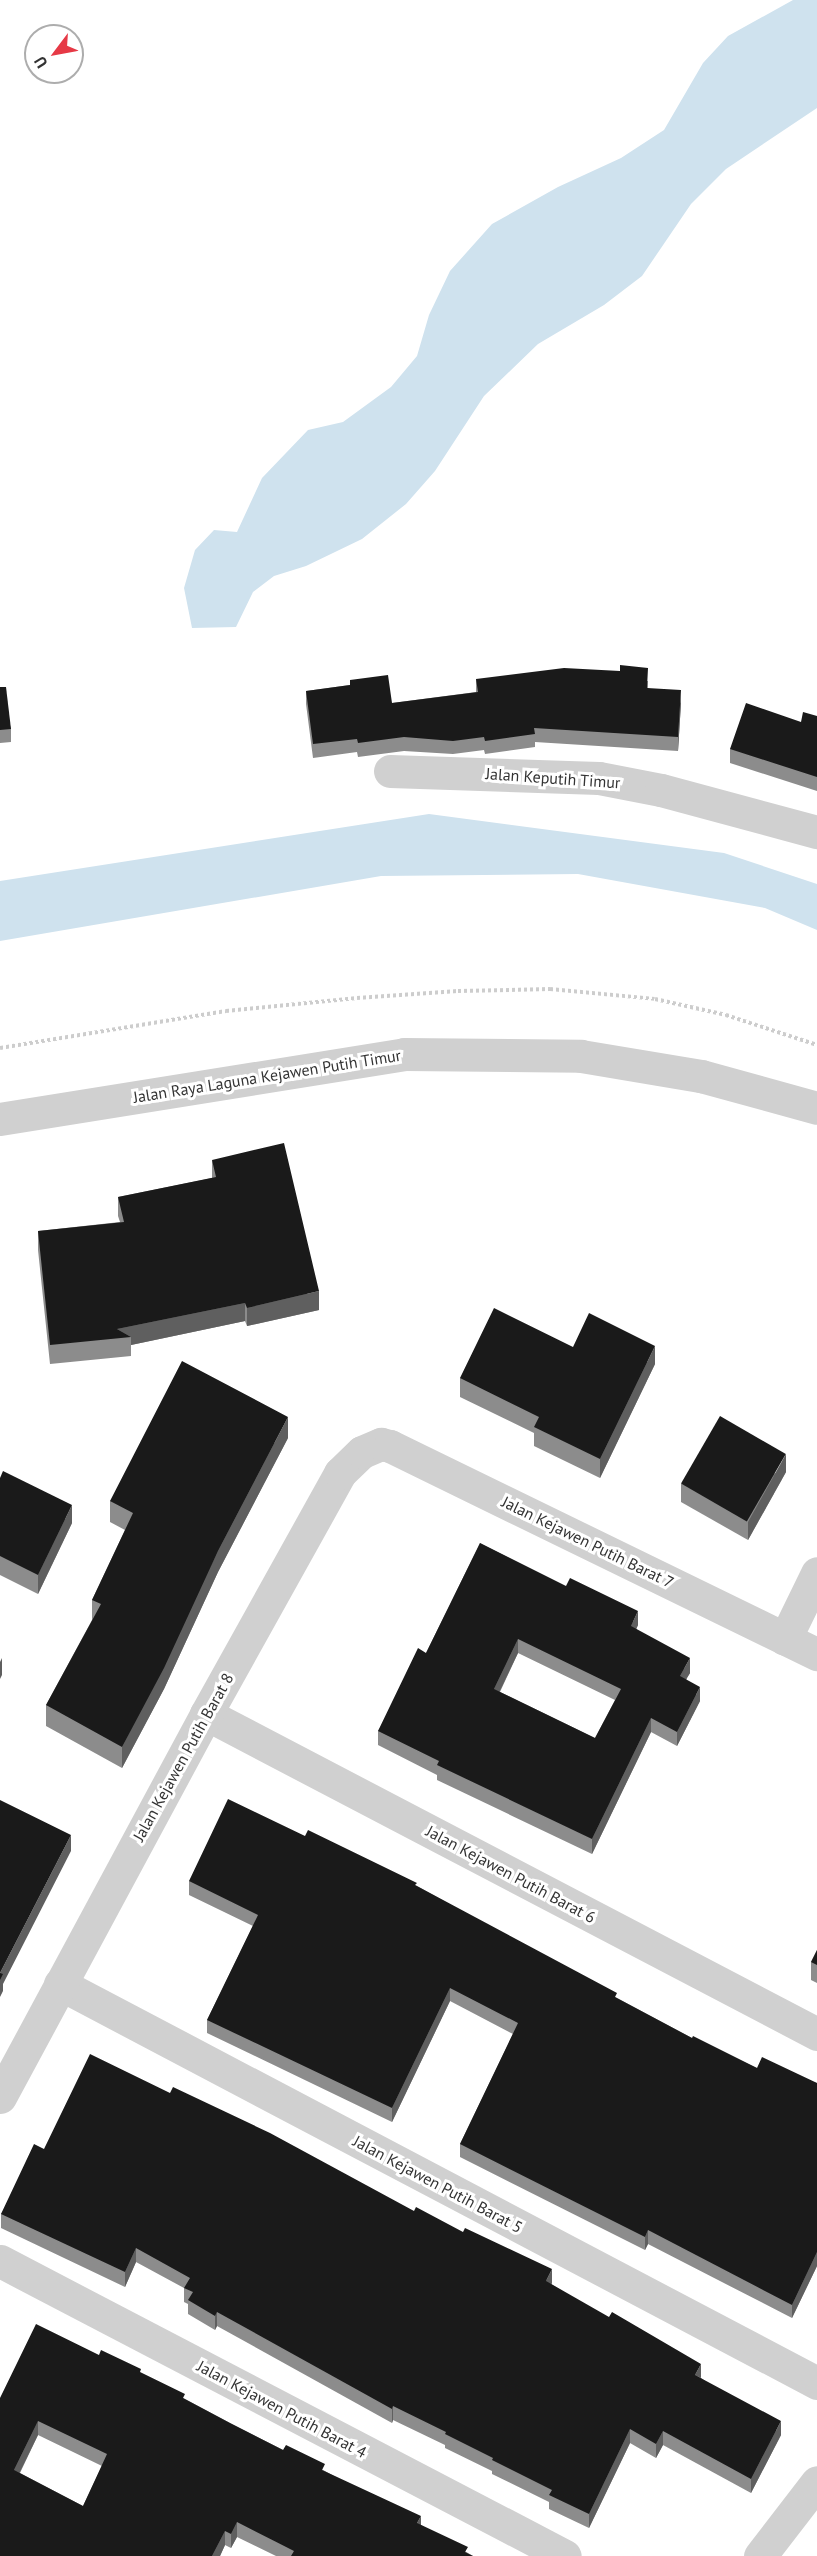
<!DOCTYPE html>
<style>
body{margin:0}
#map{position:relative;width:817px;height:2556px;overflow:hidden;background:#fff;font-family:"PT Sans",sans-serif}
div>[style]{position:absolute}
.water>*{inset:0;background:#cfe2ee}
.path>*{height:4px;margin-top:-2px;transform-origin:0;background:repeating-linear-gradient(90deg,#cdcdcd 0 3px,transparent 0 6px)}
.minor>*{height:33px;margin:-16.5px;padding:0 16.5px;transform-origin:16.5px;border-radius:16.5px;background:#d0d0d0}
.wall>*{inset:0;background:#8c8c8c}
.shaded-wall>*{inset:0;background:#5f5f5f}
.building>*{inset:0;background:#1a1a1a;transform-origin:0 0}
span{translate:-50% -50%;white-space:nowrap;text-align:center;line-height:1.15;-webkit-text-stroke:6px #fff;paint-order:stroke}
.street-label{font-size:16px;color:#333}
.north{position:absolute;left:24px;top:24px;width:60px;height:60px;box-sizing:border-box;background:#fff;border:2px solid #adadad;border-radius:50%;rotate:238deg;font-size:16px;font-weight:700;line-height:24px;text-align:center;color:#333}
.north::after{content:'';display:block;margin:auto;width:21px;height:27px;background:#e63946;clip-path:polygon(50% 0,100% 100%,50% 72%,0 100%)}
</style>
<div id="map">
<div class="water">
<i style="clip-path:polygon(793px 0,817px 0,817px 108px,726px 169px,691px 204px,642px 276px,604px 305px,538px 344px,484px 396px,435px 471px,406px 504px,362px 539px,306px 566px,274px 576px,253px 592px,236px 627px,192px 628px,184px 588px,195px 550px,214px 530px,237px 532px,262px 478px,308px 430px,343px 422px,391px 387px,417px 356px,429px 315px,450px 271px,492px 224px,558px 187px,621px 158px,664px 130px,703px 63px,728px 36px)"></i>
<i style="clip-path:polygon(429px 814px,724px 853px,817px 884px,817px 930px,765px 908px,578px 874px,381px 876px,0 941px,0 881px)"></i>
</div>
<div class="path">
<i style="left:0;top:1048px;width:229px;rotate:-9.3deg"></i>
<i style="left:226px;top:1011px;width:132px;rotate:-5.7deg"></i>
<i style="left:357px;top:998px;width:101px;rotate:-4deg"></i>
<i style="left:458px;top:991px;width:92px;rotate:-1.2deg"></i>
<i style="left:550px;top:989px;width:105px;rotate:5.4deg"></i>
<i style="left:655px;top:999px;width:73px;rotate:12.7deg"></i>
<i style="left:726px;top:1015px;width:96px;rotate:18.2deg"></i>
</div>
<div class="minor">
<i style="left:390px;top:771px;width:209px;rotate:1.9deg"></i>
<i style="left:599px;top:778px;width:63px;rotate:11deg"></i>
<i style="left:661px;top:790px;width:162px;rotate:15.1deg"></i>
<i style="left:0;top:1119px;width:409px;rotate:-9.1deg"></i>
<i style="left:404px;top:1054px;width:177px;rotate:0.6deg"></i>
<i style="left:581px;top:1056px;width:122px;rotate:9.5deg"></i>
<i style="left:701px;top:1076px;width:120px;rotate:15.4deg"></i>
<i style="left:785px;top:1639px;width:73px;rotate:-64.1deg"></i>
<i style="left:206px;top:1714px;width:690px;rotate:27.64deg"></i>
<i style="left:60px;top:1984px;width:856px;rotate:27.79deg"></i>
<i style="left:0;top:2097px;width:435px;rotate:-61.7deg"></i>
<i style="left:206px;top:1714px;width:276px;rotate:-60.9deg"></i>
<i style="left:340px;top:1473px;width:30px;rotate:-44deg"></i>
<i style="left:362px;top:1452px;width:21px;rotate:-23deg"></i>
<i style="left:381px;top:1444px;width:9px;rotate:13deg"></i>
<i style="left:390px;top:1446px;width:475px;rotate:26deg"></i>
<i style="left:0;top:2261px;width:637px;rotate:27.57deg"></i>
<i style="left:760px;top:2556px;width:93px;rotate:-52.4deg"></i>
</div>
<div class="wall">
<i style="clip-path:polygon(476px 679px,648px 681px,648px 688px,681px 703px,678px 751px,535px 742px,535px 747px,485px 754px,484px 750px,453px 754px,404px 751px,358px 757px,357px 752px,313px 758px,306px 704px,306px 691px,350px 685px,350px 680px,392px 703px,476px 692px)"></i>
<i style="clip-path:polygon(0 687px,11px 729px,11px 742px,0 743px)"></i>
<i style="clip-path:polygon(817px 716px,817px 791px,730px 763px,730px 749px)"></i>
<i style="clip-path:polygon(212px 1160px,319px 1310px,247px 1326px,245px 1321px,131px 1345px,131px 1356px,50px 1364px,38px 1250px,38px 1231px,120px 1222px,118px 1216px,118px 1197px,212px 1178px)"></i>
<i style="clip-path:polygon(573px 1347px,655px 1364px,600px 1478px,534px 1446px,534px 1433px,460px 1397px,460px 1378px)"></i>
<i style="clip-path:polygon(288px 1438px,218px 1572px,164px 1689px,122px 1768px,46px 1726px,46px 1705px,92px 1620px,92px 1600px,125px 1530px,110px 1522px,110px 1501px)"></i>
<i style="clip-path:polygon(786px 1472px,748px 1540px,681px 1502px,681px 1484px)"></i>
<i style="clip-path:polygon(0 1478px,72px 1523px,38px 1594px,0 1575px)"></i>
<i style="clip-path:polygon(evenodd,480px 1543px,638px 1625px,636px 1629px,690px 1673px,686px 1679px,700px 1701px,677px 1746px,651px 1732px,592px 1854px,437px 1780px,437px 1775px,378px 1745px,378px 1731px,426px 1653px,480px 1543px,518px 1653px,615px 1700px,595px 1738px,500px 1692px,518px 1653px)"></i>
<i style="clip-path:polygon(305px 1836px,417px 1886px,617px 1998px,692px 2038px,757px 2068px,817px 2083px,817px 2266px,792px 2318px,648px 2244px,645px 2250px,460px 2157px,460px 2144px,513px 2034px,450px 2001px,392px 2122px,207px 2033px,207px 2020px,253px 1926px,189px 1895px,189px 1881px)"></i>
<i style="clip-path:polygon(817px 1950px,817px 1983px,811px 1980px,811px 1962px)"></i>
<i style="clip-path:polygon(44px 2149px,414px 2211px,552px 2283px,551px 2284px,701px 2378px,781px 2435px,751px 2493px,663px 2445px,656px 2458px,630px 2443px,589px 2528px,549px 2509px,549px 2502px,492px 2474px,492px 2471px,445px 2448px,445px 2445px,393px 2420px,392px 2423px,217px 2326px,215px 2330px,188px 2314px,188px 2304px,184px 2302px,184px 2288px,136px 2262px,125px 2287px,1px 2228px,1px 2214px)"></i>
<i style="clip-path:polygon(evenodd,99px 2355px,141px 2373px,185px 2399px,230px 2423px,325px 2471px,421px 2525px,473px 2556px,276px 2556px,237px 2537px,231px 2548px,225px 2545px,220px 2556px,0 2556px,0 2398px,99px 2355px,38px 2435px,102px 2466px,83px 2506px,20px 2473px,38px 2435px)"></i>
</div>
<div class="shaded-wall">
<i style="clip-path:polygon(681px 690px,681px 703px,678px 751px,678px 737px)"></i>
<i style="clip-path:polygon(319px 1291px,319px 1310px,247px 1326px,247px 1308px)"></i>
<i style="clip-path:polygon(245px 1303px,245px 1321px,131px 1345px,131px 1337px,117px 1329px)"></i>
<i style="clip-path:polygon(655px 1346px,655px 1364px,600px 1478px,600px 1459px)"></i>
<i style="clip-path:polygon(288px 1417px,288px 1438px,218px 1572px,164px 1689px,122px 1768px,122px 1747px,218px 1551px)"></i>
<i style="clip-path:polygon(786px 1454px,786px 1472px,748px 1540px,748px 1522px)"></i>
<i style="clip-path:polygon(72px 1505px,72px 1523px,38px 1594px,38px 1575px)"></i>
<i style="clip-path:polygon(638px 1611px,638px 1625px,631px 1641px,631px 1626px)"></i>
<i style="clip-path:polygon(518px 1639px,518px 1653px,494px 1703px,494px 1689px)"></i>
<i style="clip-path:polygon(2px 1658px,2px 1675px,0 1679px,0 1662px)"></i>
<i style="clip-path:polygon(690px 1658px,690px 1673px,680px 1690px,680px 1676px)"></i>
<i style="clip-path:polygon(700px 1687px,700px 1701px,677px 1746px,677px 1732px)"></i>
<i style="clip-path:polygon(651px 1718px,651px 1732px,592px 1854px,592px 1839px)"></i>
<i style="clip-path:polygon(71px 1835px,71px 1851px,3px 1984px,3px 1991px,0 1997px,0 1973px)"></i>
<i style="clip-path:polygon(450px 1988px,450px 2001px,392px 2122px,392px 2108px)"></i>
<i style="clip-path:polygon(648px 2230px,648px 2244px,645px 2250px,645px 2237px)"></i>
<i style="clip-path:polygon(136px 2248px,136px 2262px,125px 2287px,125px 2272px)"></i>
<i style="clip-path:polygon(817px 2252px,817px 2266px,792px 2318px,792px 2305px)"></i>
<i style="clip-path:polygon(552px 2269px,552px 2283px,546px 2295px,546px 2281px)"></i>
<i style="clip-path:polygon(217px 2312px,217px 2326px,215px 2330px,215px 2316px)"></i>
<i style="clip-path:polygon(701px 2364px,701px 2378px,695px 2375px)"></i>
<i style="clip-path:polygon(393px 2406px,393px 2420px,392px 2423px,392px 2409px)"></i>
<i style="clip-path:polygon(38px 2421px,38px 2435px,14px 2484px,14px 2470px)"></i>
<i style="clip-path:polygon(781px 2421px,781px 2435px,751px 2493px,751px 2479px)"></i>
<i style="clip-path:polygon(630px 2429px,630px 2443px,589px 2528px,589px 2514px)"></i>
<i style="clip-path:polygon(663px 2431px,663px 2445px,656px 2458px,656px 2444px)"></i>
<i style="clip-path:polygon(421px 2516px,421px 2530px,417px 2523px)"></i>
<i style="clip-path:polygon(237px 2522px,237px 2537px,231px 2548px,231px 2534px)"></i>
<i style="clip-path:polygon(225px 2531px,225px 2545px,220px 2556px,212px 2556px)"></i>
</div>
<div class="building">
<i style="clip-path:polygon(620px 665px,648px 668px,647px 688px,681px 690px,678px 737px,534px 728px,535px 734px,485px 741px,484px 737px,453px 741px,404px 737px,358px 743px,357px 739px,313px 744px,306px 691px,350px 685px,350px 680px,388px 675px,392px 703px,478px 692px,476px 679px,564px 668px,620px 671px)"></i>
<i style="clip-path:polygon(0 687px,6px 687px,11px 729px,0 730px)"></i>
<i style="clip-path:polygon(746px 703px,801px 722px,803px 712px,817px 716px,817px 777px,730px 749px)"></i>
<i style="clip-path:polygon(284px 1143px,319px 1291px,247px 1308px,245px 1303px,117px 1329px,131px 1337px,50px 1345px,38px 1231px,124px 1222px,118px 1197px,216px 1177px,212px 1160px)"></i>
<i style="clip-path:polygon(494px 1308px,573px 1347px,589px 1313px,655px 1346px,600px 1459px,534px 1427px,539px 1417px,460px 1378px)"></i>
<i style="clip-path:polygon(182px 1361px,288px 1417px,218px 1551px,164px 1668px,122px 1747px,46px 1705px,101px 1604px,92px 1600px,133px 1513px,110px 1501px)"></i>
<i style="left:720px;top:1416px;width:76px;height:78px;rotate:30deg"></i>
<i style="clip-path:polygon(3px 1471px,72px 1505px,38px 1575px,0 1556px,0 1478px)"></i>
<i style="clip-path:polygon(evenodd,480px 1543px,566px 1586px,570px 1578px,638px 1611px,631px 1626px,690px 1658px,680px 1676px,700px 1687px,677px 1732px,651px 1718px,592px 1839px,437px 1765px,439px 1761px,378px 1731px,418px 1648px,426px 1653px,480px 1543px,518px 1639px,621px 1689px,595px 1738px,494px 1689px,518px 1639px)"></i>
<i style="clip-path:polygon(228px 1799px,305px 1836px,308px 1830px,417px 1883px,415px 1885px,617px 1993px,615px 1997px,692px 2038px,693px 2036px,757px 2068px,762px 2057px,817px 2083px,817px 2252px,792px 2305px,648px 2230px,645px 2237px,460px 2144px,518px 2023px,450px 1988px,392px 2108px,207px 2020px,258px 1915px,189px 1881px)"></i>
<i style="clip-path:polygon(0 1800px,71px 1835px,0 1973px,3px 1974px,0 1980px)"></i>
<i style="clip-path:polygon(817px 1950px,817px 1965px,811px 1962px)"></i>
<i style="clip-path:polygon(90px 2054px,170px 2093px,173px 2087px,270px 2133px,414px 2211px,416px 2207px,463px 2232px,465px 2228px,552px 2269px,546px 2281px,609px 2317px,612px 2312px,701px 2364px,695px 2375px,781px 2421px,751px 2479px,663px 2431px,656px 2444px,630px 2429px,589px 2514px,549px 2495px,552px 2490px,492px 2460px,493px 2458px,445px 2434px,446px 2432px,393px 2406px,392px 2409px,217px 2312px,215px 2316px,188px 2300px,193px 2292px,184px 2288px,190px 2278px,136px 2248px,125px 2272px,1px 2214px,34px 2144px,44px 2149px)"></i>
<i style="clip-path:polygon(evenodd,36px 2324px,99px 2355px,101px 2350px,141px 2369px,140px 2372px,185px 2394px,183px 2398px,230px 2423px,283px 2450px,286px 2445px,325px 2464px,322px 2470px,421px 2516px,417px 2523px,468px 2547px,465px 2552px,473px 2556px,291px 2556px,294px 2551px,237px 2522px,231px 2534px,225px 2531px,212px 2556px,0 2556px,0 2398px,36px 2324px,38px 2421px,107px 2454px,83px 2506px,14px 2470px,38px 2421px)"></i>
</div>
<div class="street-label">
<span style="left:553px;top:778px;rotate:4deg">Jalan Keputih Timur</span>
<span style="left:267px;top:1076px;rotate:-9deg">Jalan Raya Laguna Kejawen Putih Timur</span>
<span style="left:588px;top:1542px;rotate:26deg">Jalan Kejawen Putih Barat 7</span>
<span style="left:183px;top:1757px;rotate:-61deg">Jalan Kejawen Putih Barat 8</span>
<span style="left:511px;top:1874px;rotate:28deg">Jalan Kejawen Putih Barat 6</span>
<span style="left:438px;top:2184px;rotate:28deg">Jalan Kejawen Putih Barat 5</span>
<span style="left:282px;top:2409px;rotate:28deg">Jalan Kejawen Putih Barat 4</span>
</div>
<div class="north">U</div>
</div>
